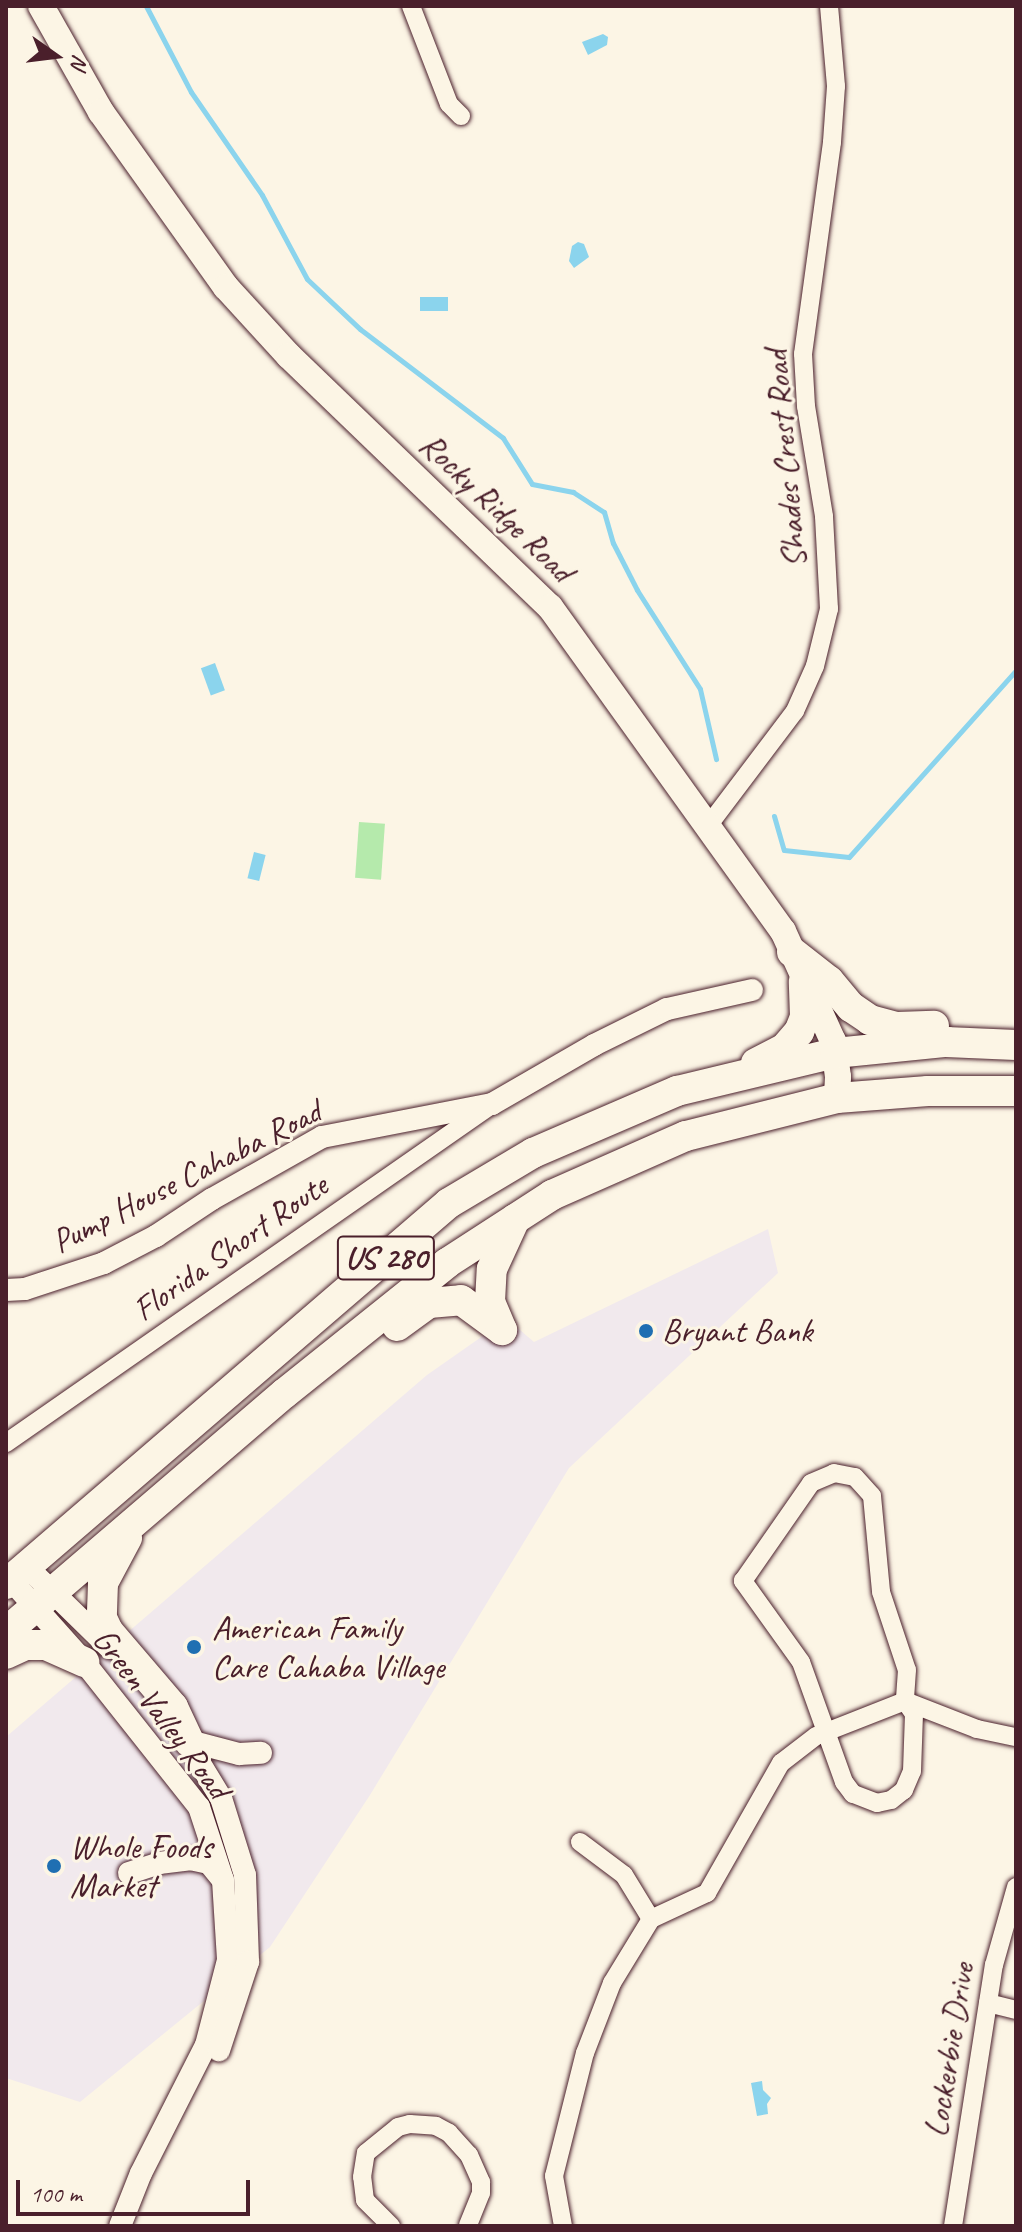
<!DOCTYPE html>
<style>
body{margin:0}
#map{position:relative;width:1022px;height:2232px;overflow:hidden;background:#fcf5e5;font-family:Caveat,sans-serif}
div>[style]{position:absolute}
.built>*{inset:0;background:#f1e9ed}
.green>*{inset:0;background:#b5eaac;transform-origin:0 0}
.water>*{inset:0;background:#8bd4ed;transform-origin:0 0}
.stream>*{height:5px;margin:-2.5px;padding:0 2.5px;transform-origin:2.5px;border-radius:2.5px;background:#8bd4ed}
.roads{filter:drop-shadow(0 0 2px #4a1f2b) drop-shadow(0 0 2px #4a1f2b)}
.minor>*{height:18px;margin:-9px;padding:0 9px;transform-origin:9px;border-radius:9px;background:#fcf5e5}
.tertiary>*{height:22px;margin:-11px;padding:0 11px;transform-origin:11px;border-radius:11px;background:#fcf5e5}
.secondary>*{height:26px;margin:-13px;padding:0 13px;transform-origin:13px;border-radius:13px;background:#fcf5e5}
.trunk>*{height:30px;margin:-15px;padding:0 15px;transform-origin:15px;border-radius:15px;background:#fcf5e5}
.dots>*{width:22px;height:22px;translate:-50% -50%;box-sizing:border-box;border:4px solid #fcf5e5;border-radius:50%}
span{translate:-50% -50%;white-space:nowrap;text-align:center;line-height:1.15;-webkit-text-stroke:6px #fcf5e5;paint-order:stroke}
.shield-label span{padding:2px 6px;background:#fcf5e5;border:2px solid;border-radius:6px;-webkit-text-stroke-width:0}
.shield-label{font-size:32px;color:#4a1f2b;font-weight:700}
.street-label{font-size:34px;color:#4a1f2b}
.poi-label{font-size:34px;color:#4a1f2b}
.left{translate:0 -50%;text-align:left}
.frame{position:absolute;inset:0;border:8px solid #4a1f2b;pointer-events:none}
.north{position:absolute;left:16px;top:16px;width:80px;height:80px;-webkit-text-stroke:6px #fcf5e5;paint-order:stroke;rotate:104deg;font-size:22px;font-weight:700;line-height:32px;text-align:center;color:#4a1f2b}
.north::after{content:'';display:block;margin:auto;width:28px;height:36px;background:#4a1f2b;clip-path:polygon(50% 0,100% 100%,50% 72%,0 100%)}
.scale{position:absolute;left:16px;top:2180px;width:234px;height:36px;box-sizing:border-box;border:4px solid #4a1f2b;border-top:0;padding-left:10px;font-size:24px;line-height:28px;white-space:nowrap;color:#4a1f2b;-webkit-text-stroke:6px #fcf5e5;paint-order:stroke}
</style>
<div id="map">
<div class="built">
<i style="clip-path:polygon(768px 1229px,778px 1273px,569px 1468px,370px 1795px,270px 1947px,80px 2102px,6px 2078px,6px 1737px,427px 1375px,507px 1319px,534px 1342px)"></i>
</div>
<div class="green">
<i style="left:359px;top:822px;width:26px;height:56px;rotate:4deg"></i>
</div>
<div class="water">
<i style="clip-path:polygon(603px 34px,608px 37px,607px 45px,588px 55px,582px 42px)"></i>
<i style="clip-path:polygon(578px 242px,584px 244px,589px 257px,574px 268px,569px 261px,572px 246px)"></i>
<i style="left:420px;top:297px;width:28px;height:14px"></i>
<i style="left:215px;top:663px;width:29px;height:15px;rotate:70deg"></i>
<i style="left:254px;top:852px;width:12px;height:27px;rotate:14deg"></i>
<i style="clip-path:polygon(762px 2081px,763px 2090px,771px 2098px,767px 2104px,768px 2114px,757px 2116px,751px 2083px)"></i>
</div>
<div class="stream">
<i style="left:146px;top:6px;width:97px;rotate:62.4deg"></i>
<i style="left:191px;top:92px;width:125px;rotate:55.4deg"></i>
<i style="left:262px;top:195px;width:95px;rotate:61.8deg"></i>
<i style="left:307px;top:279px;width:73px;rotate:43.3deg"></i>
<i style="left:360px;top:329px;width:180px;rotate:37.3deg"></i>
<i style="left:503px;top:438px;width:54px;rotate:57.8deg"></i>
<i style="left:532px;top:484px;width:42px;rotate:11deg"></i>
<i style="left:573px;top:492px;width:37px;rotate:33deg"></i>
<i style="left:604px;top:512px;width:32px;rotate:74deg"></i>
<i style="left:613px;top:543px;width:53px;rotate:62.9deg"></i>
<i style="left:637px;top:590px;width:117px;rotate:57.5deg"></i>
<i style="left:700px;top:689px;width:72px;rotate:77.1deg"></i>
<i style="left:774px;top:816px;width:35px;rotate:74deg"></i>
<i style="left:784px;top:850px;width:65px;rotate:6.1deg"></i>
<i style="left:849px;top:857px;width:251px;rotate:-48.2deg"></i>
</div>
<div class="roads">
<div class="minor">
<i style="left:411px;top:6px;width:105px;rotate:68.8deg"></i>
<i style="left:449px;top:104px;width:17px;rotate:45deg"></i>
<i style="left:708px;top:826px;width:144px;rotate:-52.9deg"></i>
<i style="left:795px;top:711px;width:49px;rotate:-66deg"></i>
<i style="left:815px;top:666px;width:59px;rotate:-76.2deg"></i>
<i style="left:829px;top:609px;width:93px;rotate:-93.1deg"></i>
<i style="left:824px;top:516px;width:111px;rotate:-99.3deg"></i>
<i style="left:806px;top:406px;width:52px;rotate:-93.3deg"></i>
<i style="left:803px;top:354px;width:214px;rotate:-82.2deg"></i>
<i style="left:832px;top:142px;width:56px;rotate:-85.9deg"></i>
<i style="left:836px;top:86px;width:80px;rotate:-95deg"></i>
<i style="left:6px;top:1443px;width:590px;rotate:-34.85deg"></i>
<i style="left:834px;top:1473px;width:21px;rotate:11deg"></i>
<i style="left:855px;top:1477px;width:25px;rotate:48deg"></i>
<i style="left:872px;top:1496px;width:96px;rotate:84.6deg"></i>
<i style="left:881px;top:1592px;width:82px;rotate:71.6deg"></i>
<i style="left:907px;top:1670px;width:31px;rotate:94deg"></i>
<i style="left:905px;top:1701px;width:16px;rotate:55deg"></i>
<i style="left:914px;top:1714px;width:57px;rotate:92deg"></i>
<i style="left:912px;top:1771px;width:21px;rotate:113deg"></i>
<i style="left:904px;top:1790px;width:16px;rotate:142deg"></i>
<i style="left:891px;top:1800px;width:14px;rotate:168deg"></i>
<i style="left:877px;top:1803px;width:26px;rotate:-159deg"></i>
<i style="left:853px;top:1794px;width:15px;rotate:-127deg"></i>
<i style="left:844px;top:1782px;width:127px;rotate:-109.7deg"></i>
<i style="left:801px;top:1662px;width:100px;rotate:-125.6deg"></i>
<i style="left:743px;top:1581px;width:119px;rotate:-55.2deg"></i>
<i style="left:811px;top:1483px;width:25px;rotate:-23deg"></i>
<i style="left:580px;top:1842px;width:55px;rotate:36.9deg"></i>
<i style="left:624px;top:1875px;width:52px;rotate:58.5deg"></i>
<i style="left:988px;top:2003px;width:29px;rotate:14deg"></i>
<i style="left:391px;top:2226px;width:37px;rotate:-135deg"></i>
<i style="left:365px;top:2200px;width:23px;rotate:-97deg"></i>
<i style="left:362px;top:2177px;width:24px;rotate:-81deg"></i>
<i style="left:366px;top:2153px;width:41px;rotate:-39.1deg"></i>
<i style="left:398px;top:2127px;width:12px;rotate:-14deg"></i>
<i style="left:410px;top:2124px;width:26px;rotate:4deg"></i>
<i style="left:436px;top:2126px;width:15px;rotate:28deg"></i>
<i style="left:449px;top:2133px;width:30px;rotate:48deg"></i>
<i style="left:469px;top:2155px;width:30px;rotate:66deg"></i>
<i style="left:481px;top:2182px;width:11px;rotate:90deg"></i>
<i style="left:481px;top:2193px;width:35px;rotate:112deg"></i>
<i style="left:563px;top:2226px;width:51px;rotate:-100.2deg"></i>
<i style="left:554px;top:2176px;width:127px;rotate:-75.9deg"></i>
<i style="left:585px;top:2053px;width:75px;rotate:-68.9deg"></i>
<i style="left:612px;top:1983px;width:75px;rotate:-58.6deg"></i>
<i style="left:651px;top:1919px;width:62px;rotate:-24.9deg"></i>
<i style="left:707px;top:1893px;width:150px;rotate:-60.4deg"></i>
<i style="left:781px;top:1763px;width:44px;rotate:-37.6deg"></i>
<i style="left:816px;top:1736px;width:96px;rotate:-21.5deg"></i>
<i style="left:905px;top:1701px;width:77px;rotate:21.3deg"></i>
<i style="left:977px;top:1729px;width:40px;rotate:12deg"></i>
<i style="left:953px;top:2226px;width:264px;rotate:-81.1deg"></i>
<i style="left:994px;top:1965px;width:81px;rotate:-74.2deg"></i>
</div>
<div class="tertiary">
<i style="left:6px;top:1290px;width:19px;rotate:-3deg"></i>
<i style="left:25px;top:1289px;width:83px;rotate:-18.2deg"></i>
<i style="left:104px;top:1263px;width:59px;rotate:-27.4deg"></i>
<i style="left:156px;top:1236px;width:67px;rotate:-33.5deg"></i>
<i style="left:212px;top:1199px;width:126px;rotate:-29.4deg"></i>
<i style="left:322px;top:1137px;width:173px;rotate:-11deg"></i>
<i style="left:492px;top:1104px;width:118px;rotate:-30deg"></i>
<i style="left:594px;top:1045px;width:81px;rotate:-26.3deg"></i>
<i style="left:667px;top:1009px;width:87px;rotate:-12.6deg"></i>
<i style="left:27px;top:1567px;width:116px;rotate:44.3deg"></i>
<i style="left:11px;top:1580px;width:110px;rotate:48.3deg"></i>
<i style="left:84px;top:1662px;width:185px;rotate:51.6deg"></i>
<i style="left:199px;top:1807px;width:77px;rotate:71.8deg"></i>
<i style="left:223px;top:1880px;width:80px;rotate:86.4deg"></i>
<i style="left:228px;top:1960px;width:88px;rotate:104.5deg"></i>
<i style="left:206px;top:2045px;width:144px;rotate:116.9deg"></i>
<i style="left:141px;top:2173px;width:57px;rotate:111.6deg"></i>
<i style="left:179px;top:1729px;width:81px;rotate:58.7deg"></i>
<i style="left:221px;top:1798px;width:81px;rotate:72.7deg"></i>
<i style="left:245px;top:1875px;width:87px;rotate:88deg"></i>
<i style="left:248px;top:1962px;width:93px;rotate:108.2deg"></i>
<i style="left:189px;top:1741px;width:52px;rotate:14.6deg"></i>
<i style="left:239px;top:1754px;width:22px;rotate:-3deg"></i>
<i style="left:129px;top:1873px;width:32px;rotate:-18deg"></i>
<i style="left:159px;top:1863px;width:31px;rotate:-7deg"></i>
<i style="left:190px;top:1859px;width:19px;rotate:12deg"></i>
<i style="left:209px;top:1863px;width:21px;rotate:51deg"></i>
</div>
<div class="secondary">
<i style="left:41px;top:6px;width:122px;rotate:60.5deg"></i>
<i style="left:101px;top:112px;width:215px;rotate:54.5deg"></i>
<i style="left:226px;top:287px;width:93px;rotate:47.6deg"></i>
<i style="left:289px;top:356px;width:362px;rotate:43.9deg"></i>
<i style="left:550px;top:607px;width:399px;rotate:54.3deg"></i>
<i style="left:783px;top:931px;width:121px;rotate:65.6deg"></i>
<i style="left:833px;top:1041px;width:36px;rotate:82deg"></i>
<i style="left:838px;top:1077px;width:21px;rotate:93deg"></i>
</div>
<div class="trunk">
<i style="left:792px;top:952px;width:47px;rotate:38.1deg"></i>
<i style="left:829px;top:981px;width:34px;rotate:50deg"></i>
<i style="left:851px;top:1007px;width:23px;rotate:34deg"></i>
<i style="left:870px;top:1020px;width:28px;rotate:15deg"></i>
<i style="left:897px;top:1027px;width:37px;rotate:-2deg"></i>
<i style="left:756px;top:1063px;width:31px;rotate:-27deg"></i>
<i style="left:784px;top:1049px;width:23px;rotate:-49deg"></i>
<i style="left:799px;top:1032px;width:16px;rotate:-68deg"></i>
<i style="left:805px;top:1017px;width:35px;rotate:-92deg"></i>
<i style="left:397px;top:1326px;width:39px;rotate:-36deg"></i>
<i style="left:429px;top:1303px;width:32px;rotate:-5deg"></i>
<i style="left:461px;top:1300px;width:51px;rotate:36.2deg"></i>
<i style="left:502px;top:1330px;width:30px;rotate:-113deg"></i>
<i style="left:490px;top:1302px;width:33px;rotate:-87deg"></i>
<i style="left:492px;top:1269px;width:55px;rotate:-65.3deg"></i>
<i style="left:127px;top:1538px;width:51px;rotate:118.1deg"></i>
<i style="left:103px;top:1583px;width:35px;rotate:92deg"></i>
<i style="left:102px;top:1618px;width:14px;rotate:65deg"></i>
<i style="left:108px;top:1631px;width:100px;rotate:49.5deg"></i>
<i style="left:173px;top:1707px;width:38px;rotate:65deg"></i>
<i style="left:6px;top:1584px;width:584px;rotate:-40.7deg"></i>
<i style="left:449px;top:1203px;width:98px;rotate:-30.8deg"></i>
<i style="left:533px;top:1153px;width:157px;rotate:-23.3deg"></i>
<i style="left:677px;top:1091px;width:163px;rotate:-13.5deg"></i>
<i style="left:835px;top:1053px;width:112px;rotate:-5.7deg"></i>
<i style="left:946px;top:1042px;width:70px;rotate:2.5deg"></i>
<i style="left:6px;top:1632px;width:367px;rotate:-40.6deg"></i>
<i style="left:285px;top:1393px;width:208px;rotate:-38.7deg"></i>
<i style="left:447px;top:1263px;width:125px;rotate:-32.9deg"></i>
<i style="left:552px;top:1195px;width:146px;rotate:-23.8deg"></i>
<i style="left:686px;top:1136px;width:156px;rotate:-14.1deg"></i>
<i style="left:837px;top:1098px;width:91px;rotate:-4.4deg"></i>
<i style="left:928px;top:1091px;width:88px"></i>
<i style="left:6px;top:1654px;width:21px;rotate:-25deg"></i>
<i style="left:25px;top:1645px;width:21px"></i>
<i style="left:46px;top:1645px;width:42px;rotate:24.1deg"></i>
</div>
</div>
<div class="dots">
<i style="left:646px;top:1331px;background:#1f6fb2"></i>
<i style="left:194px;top:1647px;background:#1f6fb2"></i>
<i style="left:54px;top:1866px;background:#1f6fb2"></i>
</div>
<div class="shield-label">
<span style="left:386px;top:1258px">US 280</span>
</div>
<div class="street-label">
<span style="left:785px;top:459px;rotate:-95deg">Shades Crest Road</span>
<span style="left:497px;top:507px;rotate:44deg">Rocky Ridge Road</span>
<span style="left:186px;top:1176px;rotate:-27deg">Pump House Cahaba Road</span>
<span style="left:230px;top:1247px;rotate:-35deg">Florida Short Route</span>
<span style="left:162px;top:1713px;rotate:53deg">Green Valley Road</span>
<span style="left:949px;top:2050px;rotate:-81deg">Lockerbie Drive</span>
</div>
<div class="poi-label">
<span class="left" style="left:662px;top:1331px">Bryant Bank</span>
<span class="left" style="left:212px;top:1647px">American Family<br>Care Cahaba Village</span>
<span class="left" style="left:70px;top:1866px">Whole Foods<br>Market</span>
</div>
<div class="frame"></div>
<div class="north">N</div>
<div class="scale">100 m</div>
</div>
